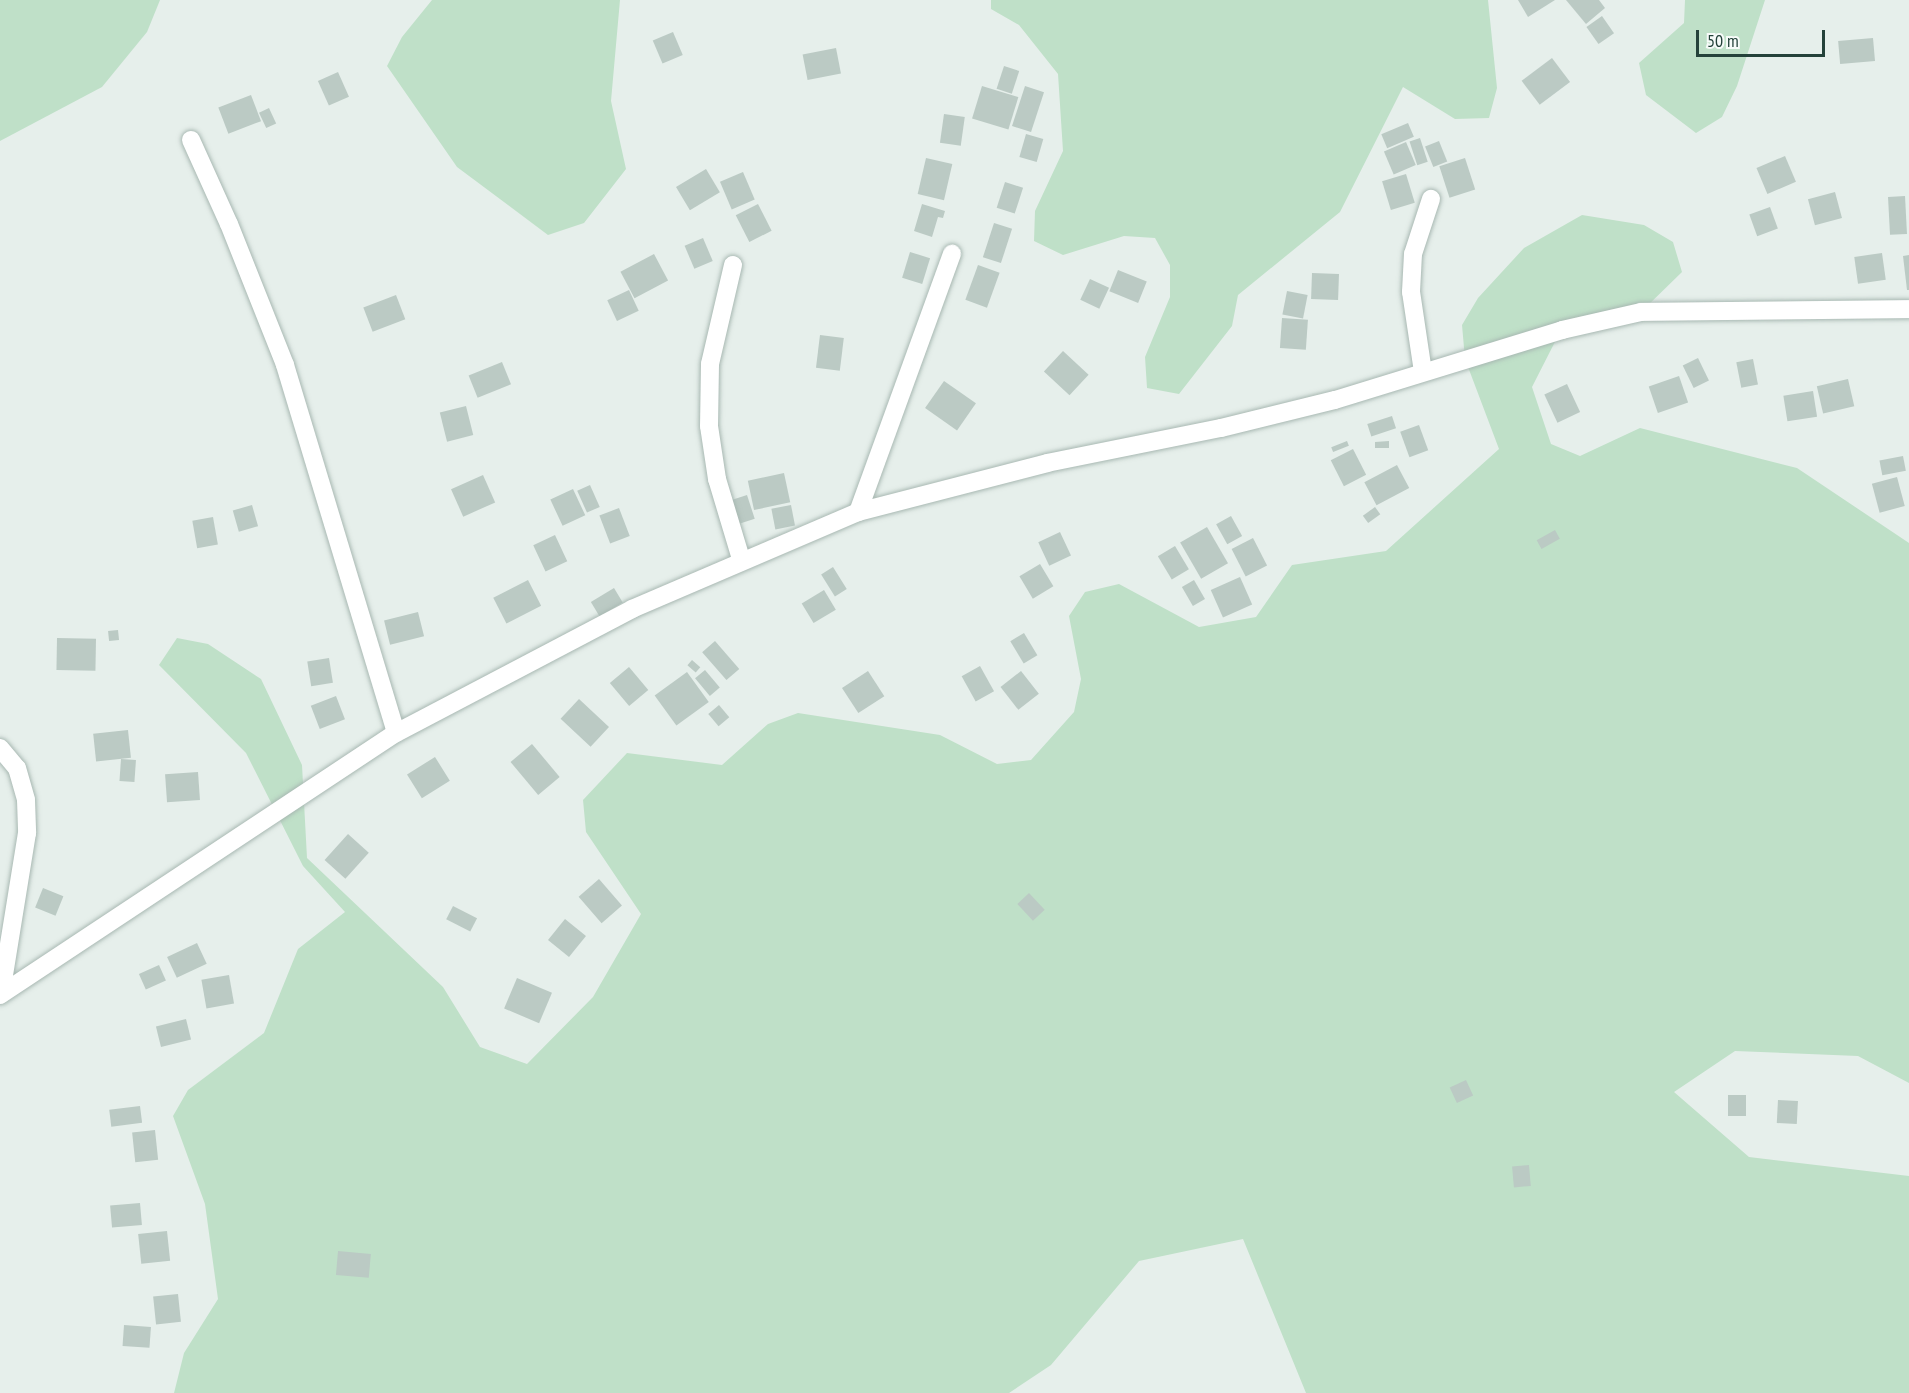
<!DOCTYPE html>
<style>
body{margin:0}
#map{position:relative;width:1909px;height:1393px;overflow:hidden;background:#e6efeb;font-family:"PT Sans Narrow",sans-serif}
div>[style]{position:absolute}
.green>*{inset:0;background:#bfe0c8}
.building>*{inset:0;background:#bbcac4;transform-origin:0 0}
.roads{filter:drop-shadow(0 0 2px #a8b8b2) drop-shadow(0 0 2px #a8b8b2)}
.minor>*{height:18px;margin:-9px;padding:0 9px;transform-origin:9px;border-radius:9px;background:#fff}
span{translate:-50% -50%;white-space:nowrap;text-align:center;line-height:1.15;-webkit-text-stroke:4.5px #f7fbf9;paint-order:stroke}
.scale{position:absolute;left:1696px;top:30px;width:129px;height:27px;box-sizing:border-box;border:3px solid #24423a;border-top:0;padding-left:8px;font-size:18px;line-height:21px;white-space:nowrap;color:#24423a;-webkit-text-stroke:4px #f7fbf9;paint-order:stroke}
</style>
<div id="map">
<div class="green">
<i style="clip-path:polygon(0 0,160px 0,147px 32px,102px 87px,0 141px)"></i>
<i style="clip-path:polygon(432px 0,620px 0,611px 101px,626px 169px,584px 223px,548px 235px,457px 167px,387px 66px,402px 37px)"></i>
<i style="clip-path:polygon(991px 0,1488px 0,1497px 88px,1489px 118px,1455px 119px,1403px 87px,1340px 212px,1238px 295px,1232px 326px,1179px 394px,1147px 388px,1145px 357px,1170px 297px,1170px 265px,1155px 238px,1124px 236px,1063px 255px,1034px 241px,1035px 211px,1063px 151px,1058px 74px,1019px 25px,991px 9px)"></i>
<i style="clip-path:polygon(1685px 0,1765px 0,1737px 86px,1722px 117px,1696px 133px,1646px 95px,1639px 63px,1684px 23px)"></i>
<i style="clip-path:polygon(1582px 215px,1644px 225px,1673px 242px,1682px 272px,1641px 312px,1561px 330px,1532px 387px,1551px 444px,1580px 456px,1640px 428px,1797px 468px,1909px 543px,1909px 1083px,1858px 1056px,1735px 1051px,1674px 1092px,1749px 1157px,1909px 1176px,1909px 1393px,1306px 1393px,1243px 1239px,1139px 1261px,1051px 1365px,1009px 1393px,174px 1393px,184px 1353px,218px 1299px,205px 1204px,173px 1116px,188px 1090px,264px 1033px,298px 949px,345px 912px,303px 866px,246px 753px,159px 665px,177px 638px,208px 644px,261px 679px,302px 765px,307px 858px,443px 987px,480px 1047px,527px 1064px,593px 997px,641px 914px,586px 832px,583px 800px,627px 753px,722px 765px,768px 724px,798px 713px,940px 735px,997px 764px,1031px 760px,1074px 712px,1081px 679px,1069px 616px,1085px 592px,1119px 584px,1199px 627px,1256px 617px,1292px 565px,1386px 551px,1499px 449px,1465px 359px,1462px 325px,1478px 298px,1524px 248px)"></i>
</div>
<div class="building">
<i style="clip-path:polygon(1518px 0,1555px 0,1528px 17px)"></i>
<i style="clip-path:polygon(1566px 0,1599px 0,1605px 8px,1586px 24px)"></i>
<i style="left:1602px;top:16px;width:21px;height:19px;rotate:55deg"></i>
<i style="left:673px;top:32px;width:25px;height:22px;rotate:67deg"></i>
<i style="left:1873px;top:38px;width:23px;height:35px;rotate:85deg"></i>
<i style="left:836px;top:48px;width:26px;height:34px;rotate:79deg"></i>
<i style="left:1552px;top:58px;width:30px;height:38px;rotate:53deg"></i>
<i style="left:1004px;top:66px;width:16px;height:24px;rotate:18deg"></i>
<i style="left:338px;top:72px;width:27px;height:22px;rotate:66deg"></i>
<i style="left:982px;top:86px;width:38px;height:34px;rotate:17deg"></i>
<i style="left:1025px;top:86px;width:20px;height:42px;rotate:18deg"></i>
<i style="left:251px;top:95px;width:28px;height:35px;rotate:69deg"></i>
<i style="left:269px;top:108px;width:17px;height:11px;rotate:65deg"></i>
<i style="left:944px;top:114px;width:21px;height:29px;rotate:8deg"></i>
<i style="left:1408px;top:123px;width:15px;height:29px;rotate:67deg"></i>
<i style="left:1026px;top:134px;width:18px;height:24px;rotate:16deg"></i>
<i style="left:1420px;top:138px;width:25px;height:11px;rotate:72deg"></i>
<i style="left:1439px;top:141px;width:22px;height:15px;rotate:68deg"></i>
<i style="left:1406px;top:142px;width:25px;height:24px;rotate:67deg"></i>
<i style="left:1785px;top:156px;width:28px;height:31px;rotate:67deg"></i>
<i style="left:926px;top:158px;width:27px;height:37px;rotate:13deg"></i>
<i style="left:1465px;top:158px;width:33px;height:27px;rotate:72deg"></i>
<i style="left:706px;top:169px;width:27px;height:35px;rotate:59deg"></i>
<i style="left:743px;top:172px;width:30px;height:25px;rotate:67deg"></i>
<i style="left:1406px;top:174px;width:30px;height:25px;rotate:73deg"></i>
<i style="left:1005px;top:182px;width:19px;height:27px;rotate:18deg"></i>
<i style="left:1835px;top:192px;width:27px;height:28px;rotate:75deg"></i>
<i style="left:1905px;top:196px;width:38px;height:17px;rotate:87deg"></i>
<i style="left:758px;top:204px;width:30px;height:25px;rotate:63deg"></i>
<i style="clip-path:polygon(922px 204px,945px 211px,943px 218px,938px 217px,932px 237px,914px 231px)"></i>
<i style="left:1770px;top:207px;width:23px;height:22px;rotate:70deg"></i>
<i style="left:994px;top:223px;width:19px;height:36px;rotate:18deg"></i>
<i style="left:703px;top:238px;width:25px;height:20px;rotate:67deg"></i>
<i style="left:910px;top:252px;width:21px;height:27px;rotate:17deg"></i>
<i style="left:1882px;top:253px;width:27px;height:28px;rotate:82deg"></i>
<i style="left:654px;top:254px;width:30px;height:38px;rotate:62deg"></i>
<i style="clip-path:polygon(1909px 255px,1909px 290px,1907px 290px,1903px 256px)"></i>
<i style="left:978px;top:265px;width:23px;height:37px;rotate:20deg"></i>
<i style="left:1118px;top:270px;width:31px;height:23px;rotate:22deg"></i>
<i style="left:1312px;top:273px;width:27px;height:26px;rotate:2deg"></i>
<i style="left:1090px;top:279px;width:21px;height:23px;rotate:25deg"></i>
<i style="left:629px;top:290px;width:23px;height:24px;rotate:65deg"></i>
<i style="left:1287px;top:291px;width:21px;height:24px;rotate:11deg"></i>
<i style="left:396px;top:295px;width:26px;height:35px;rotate:69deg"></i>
<i style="left:1282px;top:318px;width:26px;height:30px;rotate:4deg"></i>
<i style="left:820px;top:335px;width:24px;height:33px;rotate:7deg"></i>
<i style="left:1063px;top:351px;width:35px;height:28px;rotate:43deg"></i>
<i style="left:1698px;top:358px;width:25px;height:17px;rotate:64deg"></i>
<i style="left:1753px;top:359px;width:26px;height:17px;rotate:79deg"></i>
<i style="left:502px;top:362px;width:24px;height:36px;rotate:68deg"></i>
<i style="left:1679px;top:376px;width:28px;height:32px;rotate:71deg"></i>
<i style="left:1848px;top:379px;width:28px;height:32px;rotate:77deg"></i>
<i style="left:944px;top:381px;width:39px;height:33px;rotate:35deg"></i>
<i style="left:1567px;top:384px;width:31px;height:25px;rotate:65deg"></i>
<i style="left:1813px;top:391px;width:26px;height:30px;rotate:81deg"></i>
<i style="left:466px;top:406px;width:30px;height:27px;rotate:76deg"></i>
<i style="left:1392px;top:416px;width:13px;height:26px;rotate:72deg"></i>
<i style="left:1419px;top:425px;width:27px;height:20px;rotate:70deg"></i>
<i style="left:1347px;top:441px;width:5px;height:17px;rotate:68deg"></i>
<i style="clip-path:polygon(1389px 441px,1389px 448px,1375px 448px,1375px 442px)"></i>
<i style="left:1353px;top:449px;width:29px;height:25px;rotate:63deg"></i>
<i style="left:1903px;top:456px;width:15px;height:24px;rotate:79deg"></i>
<i style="left:1397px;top:465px;width:26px;height:37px;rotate:62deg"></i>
<i style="left:784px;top:473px;width:30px;height:37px;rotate:78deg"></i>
<i style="left:483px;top:475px;width:30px;height:35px;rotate:66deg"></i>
<i style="left:1897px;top:477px;width:30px;height:26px;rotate:75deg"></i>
<i style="left:590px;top:485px;width:24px;height:14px;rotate:66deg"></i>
<i style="left:573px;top:489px;width:29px;height:25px;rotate:65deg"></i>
<i style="left:747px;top:495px;width:25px;height:17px;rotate:72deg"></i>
<i style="left:252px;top:505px;width:22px;height:20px;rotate:74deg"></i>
<i style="left:791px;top:505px;width:21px;height:20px;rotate:79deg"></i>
<i style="left:1375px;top:507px;width:9px;height:15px;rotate:54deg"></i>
<i style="left:619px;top:508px;width:30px;height:21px;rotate:69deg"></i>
<i style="left:1231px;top:516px;width:23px;height:17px;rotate:61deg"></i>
<i style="left:213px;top:517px;width:28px;height:21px;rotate:80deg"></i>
<i style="left:1207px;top:527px;width:42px;height:31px;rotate:60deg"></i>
<i style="left:1555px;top:530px;width:10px;height:21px;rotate:61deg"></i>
<i style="left:1060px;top:532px;width:26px;height:24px;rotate:65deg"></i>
<i style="left:555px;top:535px;width:29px;height:24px;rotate:65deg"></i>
<i style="left:1253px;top:538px;width:31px;height:24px;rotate:63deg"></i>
<i style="left:1175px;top:546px;width:27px;height:20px;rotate:59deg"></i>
<i style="left:1040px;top:564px;width:26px;height:24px;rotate:59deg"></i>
<i style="left:833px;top:567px;width:26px;height:14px;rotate:58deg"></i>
<i style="left:1240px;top:577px;width:30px;height:32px;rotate:66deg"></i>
<i style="left:528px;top:580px;width:29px;height:39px;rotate:63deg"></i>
<i style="left:1194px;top:580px;width:22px;height:14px;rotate:60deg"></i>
<i style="left:614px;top:588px;width:17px;height:27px;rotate:59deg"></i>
<i style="left:824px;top:590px;width:23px;height:26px;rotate:59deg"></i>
<i style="left:418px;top:612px;width:25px;height:35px;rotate:76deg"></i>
<i style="left:118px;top:630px;width:10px;height:10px;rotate:84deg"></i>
<i style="left:1024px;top:633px;width:26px;height:16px;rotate:59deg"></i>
<i style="left:57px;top:638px;width:39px;height:32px;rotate:1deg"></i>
<i style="left:715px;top:641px;width:37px;height:17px;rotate:49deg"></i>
<i style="left:329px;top:658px;width:25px;height:22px;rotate:81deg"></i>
<i style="left:692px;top:660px;width:11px;height:7px;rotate:41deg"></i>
<i style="left:980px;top:666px;width:29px;height:21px;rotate:61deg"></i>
<i style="left:629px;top:667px;width:30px;height:25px;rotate:50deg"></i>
<i style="left:705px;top:670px;width:23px;height:13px;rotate:50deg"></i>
<i style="left:868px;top:671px;width:30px;height:31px;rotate:57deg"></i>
<i style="left:1021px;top:671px;width:29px;height:26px;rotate:52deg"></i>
<i style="left:687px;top:672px;width:37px;height:40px;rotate:54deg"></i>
<i style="left:336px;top:696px;width:25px;height:27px;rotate:69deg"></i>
<i style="left:579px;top:699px;width:41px;height:27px;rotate:43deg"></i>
<i style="left:719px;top:705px;width:16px;height:14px;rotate:50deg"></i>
<i style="left:128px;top:730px;width:28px;height:35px;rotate:84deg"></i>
<i style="left:532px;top:744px;width:43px;height:28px;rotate:50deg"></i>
<i style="left:435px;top:757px;width:28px;height:33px;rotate:58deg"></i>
<i style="left:121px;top:759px;width:15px;height:22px;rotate:4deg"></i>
<i style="left:198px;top:772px;width:28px;height:33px;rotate:86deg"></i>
<i style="left:348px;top:834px;width:28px;height:35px;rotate:42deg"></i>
<i style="left:599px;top:879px;width:35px;height:27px;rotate:49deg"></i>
<i style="left:43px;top:888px;width:22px;height:21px;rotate:22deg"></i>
<i style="left:1029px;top:893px;width:23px;height:16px;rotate:47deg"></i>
<i style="left:453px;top:906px;width:27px;height:15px;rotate:27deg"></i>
<i style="left:565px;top:919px;width:27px;height:27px;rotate:39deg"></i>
<i style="left:197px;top:943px;width:23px;height:33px;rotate:65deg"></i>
<i style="left:159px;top:965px;width:17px;height:22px;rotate:66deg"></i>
<i style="left:229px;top:975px;width:29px;height:28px;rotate:80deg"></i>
<i style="left:517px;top:978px;width:38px;height:33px;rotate:23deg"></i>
<i style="left:186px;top:1019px;width:21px;height:31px;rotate:76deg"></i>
<i style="left:1466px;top:1080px;width:17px;height:18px;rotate:65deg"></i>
<i style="left:1728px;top:1095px;width:18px;height:21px"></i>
<i style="left:1778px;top:1100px;width:20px;height:23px;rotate:3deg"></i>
<i style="left:140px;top:1106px;width:17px;height:31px;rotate:83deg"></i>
<i style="left:155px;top:1130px;width:30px;height:23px;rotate:84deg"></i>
<i style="left:1529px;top:1165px;width:21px;height:17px;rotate:85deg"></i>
<i style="left:140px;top:1203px;width:22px;height:30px;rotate:85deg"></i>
<i style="left:167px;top:1231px;width:30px;height:29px;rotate:84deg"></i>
<i style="left:338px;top:1251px;width:33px;height:24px;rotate:5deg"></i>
<i style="left:178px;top:1294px;width:28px;height:25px;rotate:84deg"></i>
<i style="left:124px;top:1325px;width:27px;height:21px;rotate:4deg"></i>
</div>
<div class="roads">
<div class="minor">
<i style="left:191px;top:140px;width:92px;rotate:65.7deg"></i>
<i style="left:229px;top:224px;width:152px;rotate:68.3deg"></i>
<i style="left:285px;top:365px;width:384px;rotate:73.2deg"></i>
<i style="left:733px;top:265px;width:102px;rotate:103.1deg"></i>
<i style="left:710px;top:364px;width:62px;rotate:90.9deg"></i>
<i style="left:709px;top:426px;width:54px;rotate:81.4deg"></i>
<i style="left:717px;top:479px;width:84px;rotate:73.3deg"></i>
<i style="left:1423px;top:372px;width:81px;rotate:-98.5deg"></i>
<i style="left:1411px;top:292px;width:38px;rotate:-87deg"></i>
<i style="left:1413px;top:254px;width:58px;rotate:-71.9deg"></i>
<i style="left:858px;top:512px;width:275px;rotate:-70deg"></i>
<i style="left:0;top:748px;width:26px;rotate:50deg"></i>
<i style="left:17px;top:768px;width:33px;rotate:74deg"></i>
<i style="left:26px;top:800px;width:33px;rotate:88deg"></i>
<i style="left:27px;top:833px;width:163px;rotate:99.2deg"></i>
<i style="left:0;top:995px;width:475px;rotate:-33.5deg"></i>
<i style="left:396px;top:733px;width:267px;rotate:-27.7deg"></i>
<i style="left:632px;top:609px;width:246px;rotate:-23.2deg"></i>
<i style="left:858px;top:512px;width:195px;rotate:-14.5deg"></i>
<i style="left:1047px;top:463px;width:177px;rotate:-11.4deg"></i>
<i style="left:1221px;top:428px;width:117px;rotate:-13.8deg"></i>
<i style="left:1335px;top:400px;width:238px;rotate:-17.1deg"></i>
<i style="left:1562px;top:330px;width:81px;rotate:-12.8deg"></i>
<i style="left:1641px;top:312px;width:268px;rotate:-0.6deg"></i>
</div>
</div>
<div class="scale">50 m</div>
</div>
